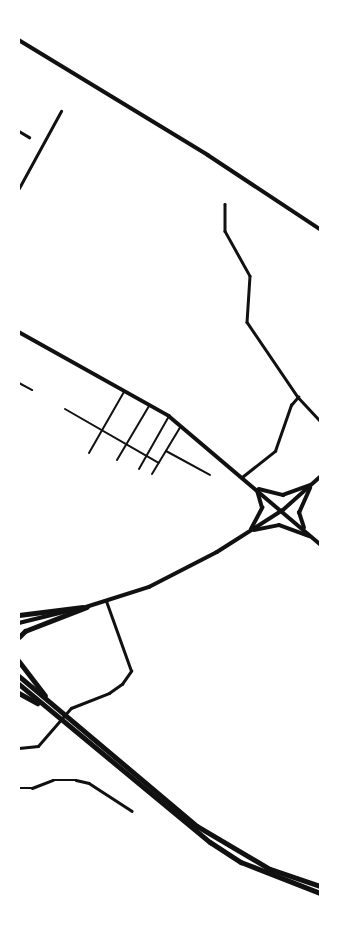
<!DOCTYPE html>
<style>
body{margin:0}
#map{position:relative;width:339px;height:929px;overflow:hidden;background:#fff;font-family:Karla,sans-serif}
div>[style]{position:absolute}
.pedestrian>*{height:2px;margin:-1px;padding:0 1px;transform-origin:1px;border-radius:1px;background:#111}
.minor>*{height:2.5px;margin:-1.25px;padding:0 1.25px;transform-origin:1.25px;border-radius:1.25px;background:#111}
.tertiary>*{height:3px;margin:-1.5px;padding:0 1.5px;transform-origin:1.5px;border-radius:1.5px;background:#111}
.secondary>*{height:3.5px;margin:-1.75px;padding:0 1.75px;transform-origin:1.75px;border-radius:1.75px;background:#111}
.motorway>*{height:4.5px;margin:-2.25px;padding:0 2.25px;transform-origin:2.25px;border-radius:2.25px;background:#111}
span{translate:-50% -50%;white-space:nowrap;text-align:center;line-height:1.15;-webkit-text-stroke:4px #fff;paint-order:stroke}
.frame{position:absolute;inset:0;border:20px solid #fff;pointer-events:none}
</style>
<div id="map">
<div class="pedestrian">
<i style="left:19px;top:383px;width:15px;rotate:28deg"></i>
<i style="left:65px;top:409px;width:108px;rotate:29.9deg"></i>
<i style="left:166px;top:451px;width:50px;rotate:28.6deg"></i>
<i style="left:89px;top:453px;width:70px;rotate:-60.2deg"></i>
<i style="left:117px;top:460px;width:63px;rotate:-59.3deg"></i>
<i style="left:139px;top:469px;width:61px;rotate:-60.5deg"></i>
<i style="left:152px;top:474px;width:56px;rotate:-58.9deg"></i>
</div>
<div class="minor">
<i style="left:19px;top:131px;width:12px;rotate:31deg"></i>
<i style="left:225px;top:204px;width:27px;rotate:90deg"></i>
<i style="left:225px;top:231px;width:51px;rotate:60.9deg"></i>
<i style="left:250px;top:276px;width:46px;rotate:93.7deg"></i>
<i style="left:247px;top:322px;width:91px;rotate:55.8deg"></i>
<i style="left:298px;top:397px;width:33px;rotate:47deg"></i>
<i style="left:242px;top:477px;width:42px;rotate:-38.2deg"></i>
<i style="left:275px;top:451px;width:49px;rotate:-70.8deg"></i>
<i style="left:291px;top:405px;width:11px;rotate:-49deg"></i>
<i style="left:19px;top:748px;width:19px;rotate:-6deg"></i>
<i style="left:38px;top:746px;width:50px;rotate:-49deg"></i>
<i style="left:71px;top:708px;width:41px;rotate:-21.5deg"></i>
<i style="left:109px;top:693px;width:16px;rotate:-35deg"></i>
<i style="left:122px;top:684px;width:16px;rotate:-55deg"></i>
<i style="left:131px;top:671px;width:74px;rotate:-109.7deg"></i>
<i style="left:19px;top:788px;width:13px"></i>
<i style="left:32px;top:788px;width:22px;rotate:-21deg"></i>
<i style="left:53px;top:780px;width:23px"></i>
<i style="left:76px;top:780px;width:13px;rotate:13deg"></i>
<i style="left:89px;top:783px;width:51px;rotate:33.1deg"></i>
</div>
<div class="tertiary">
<i style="left:19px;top:188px;width:88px;rotate:-61.4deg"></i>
</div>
<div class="secondary">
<i style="left:19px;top:40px;width:221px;rotate:31.3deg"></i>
<i style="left:208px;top:155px;width:134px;rotate:33.5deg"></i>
<i style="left:19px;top:332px;width:172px;rotate:29.2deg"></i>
<i style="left:169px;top:416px;width:198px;rotate:40.3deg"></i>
<i style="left:259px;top:489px;width:25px;rotate:14deg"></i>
<i style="left:283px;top:495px;width:29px;rotate:-20deg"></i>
<i style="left:304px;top:528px;width:16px;rotate:-108deg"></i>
<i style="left:299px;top:513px;width:27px;rotate:-66deg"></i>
<i style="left:251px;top:529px;width:24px;rotate:-62deg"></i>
<i style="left:262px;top:508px;width:18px;rotate:-106deg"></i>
<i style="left:254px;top:530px;width:25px;rotate:-11deg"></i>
<i style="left:279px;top:525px;width:32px;rotate:20deg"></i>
<i style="left:86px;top:607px;width:66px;rotate:-17.6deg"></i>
<i style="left:149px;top:587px;width:76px;rotate:-27.2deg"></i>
<i style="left:217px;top:552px;width:78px;rotate:-32.5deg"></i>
<i style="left:283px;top:510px;width:50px;rotate:-41.7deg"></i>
<i style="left:19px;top:623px;width:55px;rotate:-13.8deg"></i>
</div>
<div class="motorway">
<i style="left:19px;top:615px;width:64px;rotate:-7.1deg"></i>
<i style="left:19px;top:637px;width:8px;rotate:-45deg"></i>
<i style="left:25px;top:631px;width:66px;rotate:-21.2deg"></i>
<i style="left:19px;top:661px;width:43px;rotate:52.6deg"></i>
<i style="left:19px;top:676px;width:233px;rotate:40.1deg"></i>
<i style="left:197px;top:826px;width:85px;rotate:30.5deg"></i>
<i style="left:270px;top:869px;width:53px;rotate:18.8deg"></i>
<i style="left:19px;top:684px;width:248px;rotate:39.6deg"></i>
<i style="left:210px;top:842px;width:37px;rotate:33deg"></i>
<i style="left:241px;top:862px;width:85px;rotate:21.4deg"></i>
<i style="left:19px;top:693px;width:21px;rotate:29deg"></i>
</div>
<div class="frame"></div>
</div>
